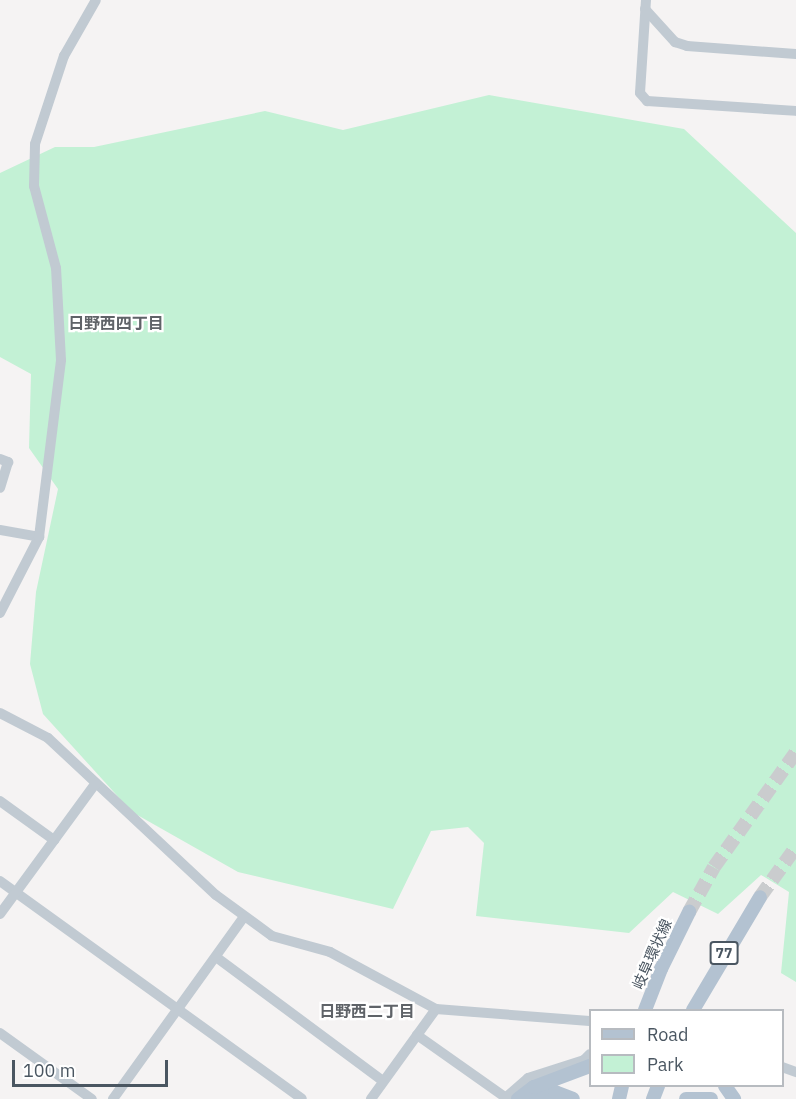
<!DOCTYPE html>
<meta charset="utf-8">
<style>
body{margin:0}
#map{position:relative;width:796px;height:1099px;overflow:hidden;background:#f5f3f3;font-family:"IBM Plex Sans","Noto Sans JP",sans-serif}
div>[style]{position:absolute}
.green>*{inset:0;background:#c3f1d5}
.major-tunnel>*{height:14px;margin-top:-7px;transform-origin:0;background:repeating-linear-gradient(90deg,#caccce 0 14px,transparent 0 21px)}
.minor>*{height:10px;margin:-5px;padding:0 5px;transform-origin:5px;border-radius:5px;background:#c1cad2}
.major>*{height:14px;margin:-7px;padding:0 7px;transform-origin:7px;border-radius:7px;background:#b3c2d1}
span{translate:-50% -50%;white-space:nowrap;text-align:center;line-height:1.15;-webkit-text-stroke:4.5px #fff;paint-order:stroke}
.shield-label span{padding:2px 4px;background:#fff;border:2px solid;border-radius:4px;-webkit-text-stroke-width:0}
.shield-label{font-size:14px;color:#4a5661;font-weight:700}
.street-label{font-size:15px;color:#4a5661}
.neighbourhood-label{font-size:16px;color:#5f6368;font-weight:700}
.legend{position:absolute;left:589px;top:1009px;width:195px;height:78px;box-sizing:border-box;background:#fff;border:2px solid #b7bbc0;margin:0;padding:8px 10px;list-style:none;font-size:18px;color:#4a5661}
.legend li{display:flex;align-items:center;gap:12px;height:30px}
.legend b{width:30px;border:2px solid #b7bbc0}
.scale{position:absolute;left:12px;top:1060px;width:156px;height:27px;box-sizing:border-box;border:3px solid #4a5661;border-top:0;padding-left:8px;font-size:18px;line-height:21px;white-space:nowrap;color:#4a5661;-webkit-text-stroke:4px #fff;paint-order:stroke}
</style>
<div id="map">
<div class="green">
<i style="clip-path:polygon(489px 95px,684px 129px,796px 233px,796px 982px,781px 973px,789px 892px,761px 875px,718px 914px,673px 892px,629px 933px,476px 916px,484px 843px,468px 827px,431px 831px,393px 909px,238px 872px,132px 812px,43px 714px,30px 664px,36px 592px,58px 489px,29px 448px,31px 374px,0 357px,0 173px,55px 147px,94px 147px,265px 111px,343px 130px)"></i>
</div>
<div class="major-tunnel">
<i style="left:760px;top:897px;width:62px;rotate:-54.2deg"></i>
<i style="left:689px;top:912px;width:51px;rotate:-60.9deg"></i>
<i style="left:714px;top:867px;width:141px;rotate:-54.5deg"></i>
</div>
<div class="minor">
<i style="left:646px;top:0;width:93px;rotate:93.7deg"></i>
<i style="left:640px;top:93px;width:11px;rotate:49deg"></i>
<i style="left:647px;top:101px;width:149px;rotate:3.8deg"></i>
<i style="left:645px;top:9px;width:45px;rotate:47.7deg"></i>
<i style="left:675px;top:42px;width:13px;rotate:18deg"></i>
<i style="left:687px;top:46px;width:109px;rotate:4.2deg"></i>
<i style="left:0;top:459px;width:9px;rotate:21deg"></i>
<i style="left:8px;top:462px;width:27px;rotate:107deg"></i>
<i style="left:0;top:530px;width:40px;rotate:10deg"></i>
<i style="left:0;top:613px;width:85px;rotate:-62.8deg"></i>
<i style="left:39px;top:537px;width:178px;rotate:-82.9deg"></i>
<i style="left:61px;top:360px;width:92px;rotate:-93.1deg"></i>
<i style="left:56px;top:268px;width:85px;rotate:-105deg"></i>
<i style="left:34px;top:186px;width:42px;rotate:-88.6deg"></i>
<i style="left:35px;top:144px;width:93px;rotate:-71.8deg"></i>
<i style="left:64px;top:56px;width:64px;rotate:-60.3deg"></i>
<i style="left:0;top:713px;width:54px;rotate:27.5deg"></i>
<i style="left:48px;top:738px;width:230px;rotate:43.1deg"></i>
<i style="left:216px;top:895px;width:69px;rotate:36.2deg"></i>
<i style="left:272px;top:936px;width:60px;rotate:15.4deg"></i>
<i style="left:330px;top:952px;width:120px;rotate:28.3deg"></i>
<i style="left:436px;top:1009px;width:154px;rotate:4.5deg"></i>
<i style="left:0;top:801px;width:67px;rotate:35.8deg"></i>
<i style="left:0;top:881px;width:372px;rotate:35.8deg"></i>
<i style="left:0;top:914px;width:162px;rotate:-53.8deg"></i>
<i style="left:216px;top:957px;width:208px;rotate:36.6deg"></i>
<i style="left:0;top:1033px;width:113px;rotate:35.7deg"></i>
<i style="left:417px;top:1035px;width:108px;rotate:35.2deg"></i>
<i style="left:782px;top:1067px;width:15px;rotate:20deg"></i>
<i style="left:113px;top:1099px;width:224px;rotate:-54.3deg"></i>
<i style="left:371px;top:1099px;width:111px;rotate:-54.2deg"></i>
<i style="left:504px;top:1099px;width:32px;rotate:-41deg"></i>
<i style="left:528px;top:1078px;width:59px;rotate:-17.8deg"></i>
<i style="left:584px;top:1060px;width:8px;rotate:-45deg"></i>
</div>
<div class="major">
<i style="left:645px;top:1010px;width:44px;rotate:-68.7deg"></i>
<i style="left:661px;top:969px;width:64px;rotate:-63.8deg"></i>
<i style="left:693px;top:1010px;width:131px;rotate:-59.3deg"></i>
<i style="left:725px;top:1086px;width:16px;rotate:55deg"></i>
<i style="left:530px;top:1098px;width:9px;rotate:-36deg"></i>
<i style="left:537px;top:1093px;width:18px;rotate:-3deg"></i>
<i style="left:555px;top:1092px;width:19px;rotate:21deg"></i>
<i style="left:518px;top:1099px;width:20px;rotate:-37deg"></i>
<i style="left:534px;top:1087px;width:60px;rotate:-20.6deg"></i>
<i style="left:619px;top:1099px;width:13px;rotate:-77deg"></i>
<i style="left:653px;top:1099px;width:14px;rotate:-69deg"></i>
<i style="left:686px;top:1099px;width:25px"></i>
</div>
<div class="shield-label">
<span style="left:724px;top:953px">77</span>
</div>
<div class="street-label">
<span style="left:652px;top:954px;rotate:-66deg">岐阜環状線</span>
</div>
<div class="neighbourhood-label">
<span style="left:116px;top:323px">日野西四丁目</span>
<span style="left:367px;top:1011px">日野西二丁目</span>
</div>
<ul class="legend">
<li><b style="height:8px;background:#b3c2d1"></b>Road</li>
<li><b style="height:16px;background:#c3f1d5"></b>Park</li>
</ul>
<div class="scale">100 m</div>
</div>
